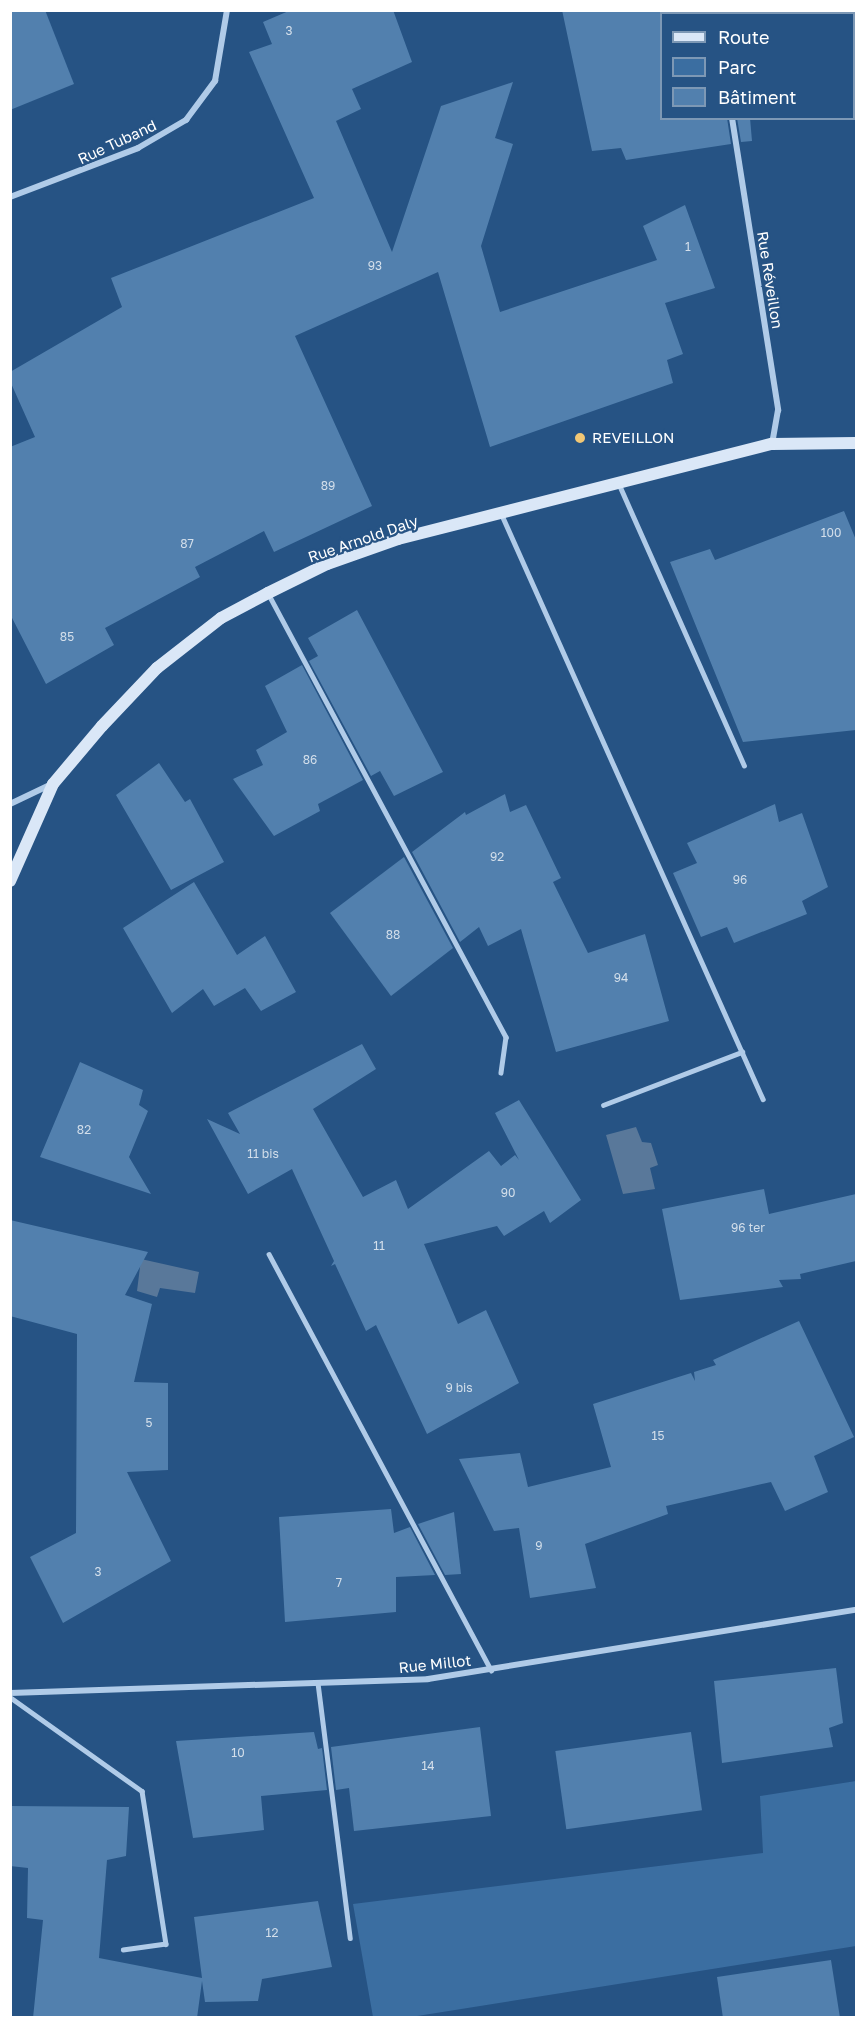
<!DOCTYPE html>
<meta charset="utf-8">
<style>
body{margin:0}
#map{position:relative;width:867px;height:2028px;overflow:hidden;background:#265384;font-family:"Golos Text",sans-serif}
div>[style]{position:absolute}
.green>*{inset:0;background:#3b6ea1}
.water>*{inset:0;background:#59789a}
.building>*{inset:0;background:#5280ae;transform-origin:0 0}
.lane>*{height:4.5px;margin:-2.25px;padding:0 2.25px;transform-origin:2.25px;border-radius:2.25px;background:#b0cbe8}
.street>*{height:6px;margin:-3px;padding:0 3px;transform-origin:3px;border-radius:3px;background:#b0cbe8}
.secondary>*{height:12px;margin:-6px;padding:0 6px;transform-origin:6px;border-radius:6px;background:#dae7f7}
.dots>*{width:16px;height:16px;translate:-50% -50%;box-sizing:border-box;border:3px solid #265384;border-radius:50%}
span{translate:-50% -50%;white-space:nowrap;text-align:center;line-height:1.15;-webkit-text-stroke:4.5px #265384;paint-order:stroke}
.number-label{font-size:12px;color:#d4dfeb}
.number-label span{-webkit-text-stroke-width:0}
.street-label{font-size:15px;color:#fff}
.poi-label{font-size:15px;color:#fff}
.left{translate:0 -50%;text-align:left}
.frame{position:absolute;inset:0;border:12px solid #fff;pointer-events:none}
.legend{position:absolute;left:660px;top:12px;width:195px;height:108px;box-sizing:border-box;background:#265384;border:2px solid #7d98b5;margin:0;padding:8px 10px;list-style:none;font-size:18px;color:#fff}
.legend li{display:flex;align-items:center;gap:12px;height:30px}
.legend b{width:30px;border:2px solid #7d98b5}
</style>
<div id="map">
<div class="green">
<i style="clip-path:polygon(856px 1781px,856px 1946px,411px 2017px,373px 2017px,353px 1904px,763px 1853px,760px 1796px)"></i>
</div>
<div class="water">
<i style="clip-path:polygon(636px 1127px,642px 1142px,651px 1143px,658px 1165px,650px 1168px,655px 1189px,623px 1194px,606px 1135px)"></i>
<i style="clip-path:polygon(141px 1259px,199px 1272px,195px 1293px,160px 1288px,157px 1297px,137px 1291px)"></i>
</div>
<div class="building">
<i style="clip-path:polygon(10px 10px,45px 10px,74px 84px,10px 110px)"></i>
<i style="clip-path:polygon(291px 10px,393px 10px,412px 62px,352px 89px,361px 109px,336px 121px,392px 252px,441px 106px,513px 82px,495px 138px,513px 144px,481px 246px,500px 312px,657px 260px,643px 226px,685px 205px,715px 288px,665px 303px,683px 354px,667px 360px,673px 383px,490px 447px,438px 272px,295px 336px,372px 506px,274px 552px,264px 531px,195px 567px,200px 577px,105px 628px,114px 645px,46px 684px,10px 614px,10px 447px,35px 437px,10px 381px,10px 372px,122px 307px,111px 278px,314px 198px,249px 52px,272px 44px,263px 22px)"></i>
<i style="clip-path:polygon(562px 10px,662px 10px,662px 118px,727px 118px,731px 144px,626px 160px,621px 148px,592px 151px)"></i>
<i style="clip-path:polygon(737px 118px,750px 118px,752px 141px,741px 142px)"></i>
<i style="clip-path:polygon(844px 511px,856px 540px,856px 730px,743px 742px,670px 562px,710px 549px,715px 560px)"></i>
<i style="clip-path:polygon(357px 610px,443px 772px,394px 796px,380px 771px,371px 776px,309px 661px,318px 656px,308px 638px)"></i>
<i style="clip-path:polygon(302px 665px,363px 780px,318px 804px,320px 811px,274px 836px,233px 779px,263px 765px,256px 750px,287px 732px,265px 686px)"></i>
<i style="clip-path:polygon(159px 763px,185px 802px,190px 799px,224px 862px,171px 890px,116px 795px)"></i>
<i style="clip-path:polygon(505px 794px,510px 812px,526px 805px,561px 878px,553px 882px,588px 953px,645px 934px,669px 1021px,556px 1052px,521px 929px,488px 946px,479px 927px,460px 942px,412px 852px,465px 812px,466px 815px)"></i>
<i style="clip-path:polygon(775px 804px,779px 822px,802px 813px,828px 887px,802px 901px,807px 914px,734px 943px,727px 927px,701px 937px,673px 873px,697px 863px,687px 843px)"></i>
<i style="clip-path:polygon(404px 857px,453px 948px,391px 996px,330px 913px)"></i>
<i style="clip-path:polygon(194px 882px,237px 955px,265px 936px,296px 992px,261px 1011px,245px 988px,214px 1006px,203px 989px,172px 1013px,123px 928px)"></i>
<i style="clip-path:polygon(362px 1044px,376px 1069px,313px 1109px,363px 1197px,396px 1180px,408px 1209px,489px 1151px,501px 1166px,515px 1155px,519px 1160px,495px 1113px,519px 1100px,581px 1200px,550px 1223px,544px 1211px,504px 1236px,497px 1226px,424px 1244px,458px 1324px,486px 1310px,519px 1383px,427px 1434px,376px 1325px,366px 1331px,335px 1264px,331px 1266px,334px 1261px,292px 1169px,248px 1194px,207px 1119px,240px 1134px,228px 1113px)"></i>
<i style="clip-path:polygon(80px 1062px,143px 1090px,139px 1105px,148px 1111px,129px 1157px,151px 1194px,40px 1157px)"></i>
<i style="clip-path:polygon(764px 1189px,769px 1214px,856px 1194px,856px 1261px,800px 1274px,801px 1279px,779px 1280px,783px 1287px,680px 1300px,662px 1209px)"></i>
<i style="clip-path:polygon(10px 1220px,148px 1252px,125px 1295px,152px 1304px,134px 1382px,168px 1383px,168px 1470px,127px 1472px,171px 1561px,63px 1623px,30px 1557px,76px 1533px,77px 1334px,10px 1316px)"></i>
<i style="clip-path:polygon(799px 1321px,854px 1437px,814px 1456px,828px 1492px,785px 1511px,771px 1482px,666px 1506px,668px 1514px,585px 1544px,596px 1588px,530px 1598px,519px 1528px,494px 1531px,459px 1459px,520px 1453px,528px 1487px,611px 1467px,593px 1404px,691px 1373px,695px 1381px,694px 1372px,716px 1365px,713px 1360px)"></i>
<i style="clip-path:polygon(391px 1509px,394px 1533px,410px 1527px,435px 1575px,396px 1577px,396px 1612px,285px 1622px,279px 1517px)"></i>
<i style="clip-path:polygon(454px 1512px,461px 1574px,445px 1575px,418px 1524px)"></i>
<i style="clip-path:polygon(836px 1668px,843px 1723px,829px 1728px,833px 1747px,722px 1763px,714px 1681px)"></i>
<i style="clip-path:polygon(480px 1727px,491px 1816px,354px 1831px,349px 1788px,336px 1790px,331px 1747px)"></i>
<i style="clip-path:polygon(314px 1732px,318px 1749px,322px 1748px,327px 1790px,261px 1796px,264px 1830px,193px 1838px,176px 1741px)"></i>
<i style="left:691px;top:1732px;width:79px;height:137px;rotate:82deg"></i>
<i style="clip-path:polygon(10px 1806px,129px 1807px,126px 1856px,107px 1860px,99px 1958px,202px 1978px,194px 1917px,318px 1901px,332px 1967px,262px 1979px,258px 2001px,205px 2002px,202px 1981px,197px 2018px,33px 2018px,43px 1920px,27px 1918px,28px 1868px,10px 1866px)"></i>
<i style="clip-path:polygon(831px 1960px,840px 2018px,723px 2018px,717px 1977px)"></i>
</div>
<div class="lane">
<i style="left:619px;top:484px;width:308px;rotate:66deg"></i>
<i style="left:501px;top:513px;width:642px;rotate:65.91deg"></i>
<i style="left:268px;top:593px;width:504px;rotate:61.81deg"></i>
<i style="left:506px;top:1037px;width:36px;rotate:98deg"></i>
<i style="left:603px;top:1105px;width:149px;rotate:-20.9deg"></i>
<i style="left:269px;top:1254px;width:472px;rotate:61.9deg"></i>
<i style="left:318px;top:1683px;width:257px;rotate:82.8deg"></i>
<i style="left:10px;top:1697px;width:162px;rotate:35.5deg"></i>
<i style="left:142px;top:1791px;width:155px;rotate:81.1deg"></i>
<i style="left:166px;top:1944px;width:43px;rotate:172.1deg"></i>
</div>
<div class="street">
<i style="left:715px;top:10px;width:4px;rotate:76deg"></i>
<i style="left:732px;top:118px;width:296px;rotate:81deg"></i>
<i style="left:778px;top:410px;width:35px;rotate:100deg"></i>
<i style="left:10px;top:197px;width:137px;rotate:-20.9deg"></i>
<i style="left:138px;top:148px;width:56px;rotate:-30.3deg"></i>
<i style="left:186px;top:120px;width:49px;rotate:-53.4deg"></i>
<i style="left:215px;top:81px;width:72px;rotate:-80.4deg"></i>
<i style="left:10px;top:804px;width:47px;rotate:-25.5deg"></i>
<i style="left:10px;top:1693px;width:418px;rotate:-1.9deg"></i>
<i style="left:428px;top:1679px;width:434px;rotate:-9.2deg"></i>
</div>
<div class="secondary">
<i style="left:10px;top:881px;width:106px;rotate:-66.1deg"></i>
<i style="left:53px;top:784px;width:76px;rotate:-49.8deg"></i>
<i style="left:102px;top:726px;width:80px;rotate:-46.5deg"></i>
<i style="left:157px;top:668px;width:81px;rotate:-38deg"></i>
<i style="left:221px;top:618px;width:53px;rotate:-28deg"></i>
<i style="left:268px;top:593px;width:66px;rotate:-26.2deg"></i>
<i style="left:327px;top:564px;width:75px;rotate:-19.4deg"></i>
<i style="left:398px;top:539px;width:386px;rotate:-14.3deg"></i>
<i style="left:772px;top:444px;width:84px;rotate:-0.7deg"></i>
</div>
<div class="dots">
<i style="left:580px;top:438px;background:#f1c775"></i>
</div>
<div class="number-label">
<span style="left:289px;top:31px">3</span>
<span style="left:688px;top:247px">1</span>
<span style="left:375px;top:266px">93</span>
<span style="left:328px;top:486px">89</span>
<span style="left:831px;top:533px">100</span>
<span style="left:187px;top:544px">87</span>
<span style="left:67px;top:637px">85</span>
<span style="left:310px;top:760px">86</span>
<span style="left:497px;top:857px">92</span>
<span style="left:740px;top:880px">96</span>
<span style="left:393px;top:935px">88</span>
<span style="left:621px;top:978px">94</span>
<span style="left:84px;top:1130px">82</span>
<span style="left:263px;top:1154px">11 bis</span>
<span style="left:508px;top:1193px">90</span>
<span style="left:748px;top:1228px">96 ter</span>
<span style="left:379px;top:1246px">11</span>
<span style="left:459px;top:1388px">9 bis</span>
<span style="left:149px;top:1423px">5</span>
<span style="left:658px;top:1436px">15</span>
<span style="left:539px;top:1546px">9</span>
<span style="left:98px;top:1572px">3</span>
<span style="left:339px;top:1583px">7</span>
<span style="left:238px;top:1753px">10</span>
<span style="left:428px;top:1766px">14</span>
<span style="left:272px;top:1933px">12</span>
</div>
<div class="street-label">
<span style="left:117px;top:142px;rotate:-25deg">Rue Tuband</span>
<span style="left:770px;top:280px;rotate:81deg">Rue Réveillon</span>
<span style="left:363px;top:539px;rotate:-19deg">Rue Arnold Daly</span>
<span style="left:435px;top:1664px;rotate:-6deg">Rue Millot</span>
</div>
<div class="poi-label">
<span class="left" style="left:592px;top:438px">REVEILLON</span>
</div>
<div class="frame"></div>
<ul class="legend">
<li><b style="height:8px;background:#dae7f7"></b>Route</li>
<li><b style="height:16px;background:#3b6ea1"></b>Parc</li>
<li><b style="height:16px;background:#5280ae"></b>Bâtiment</li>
</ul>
</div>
